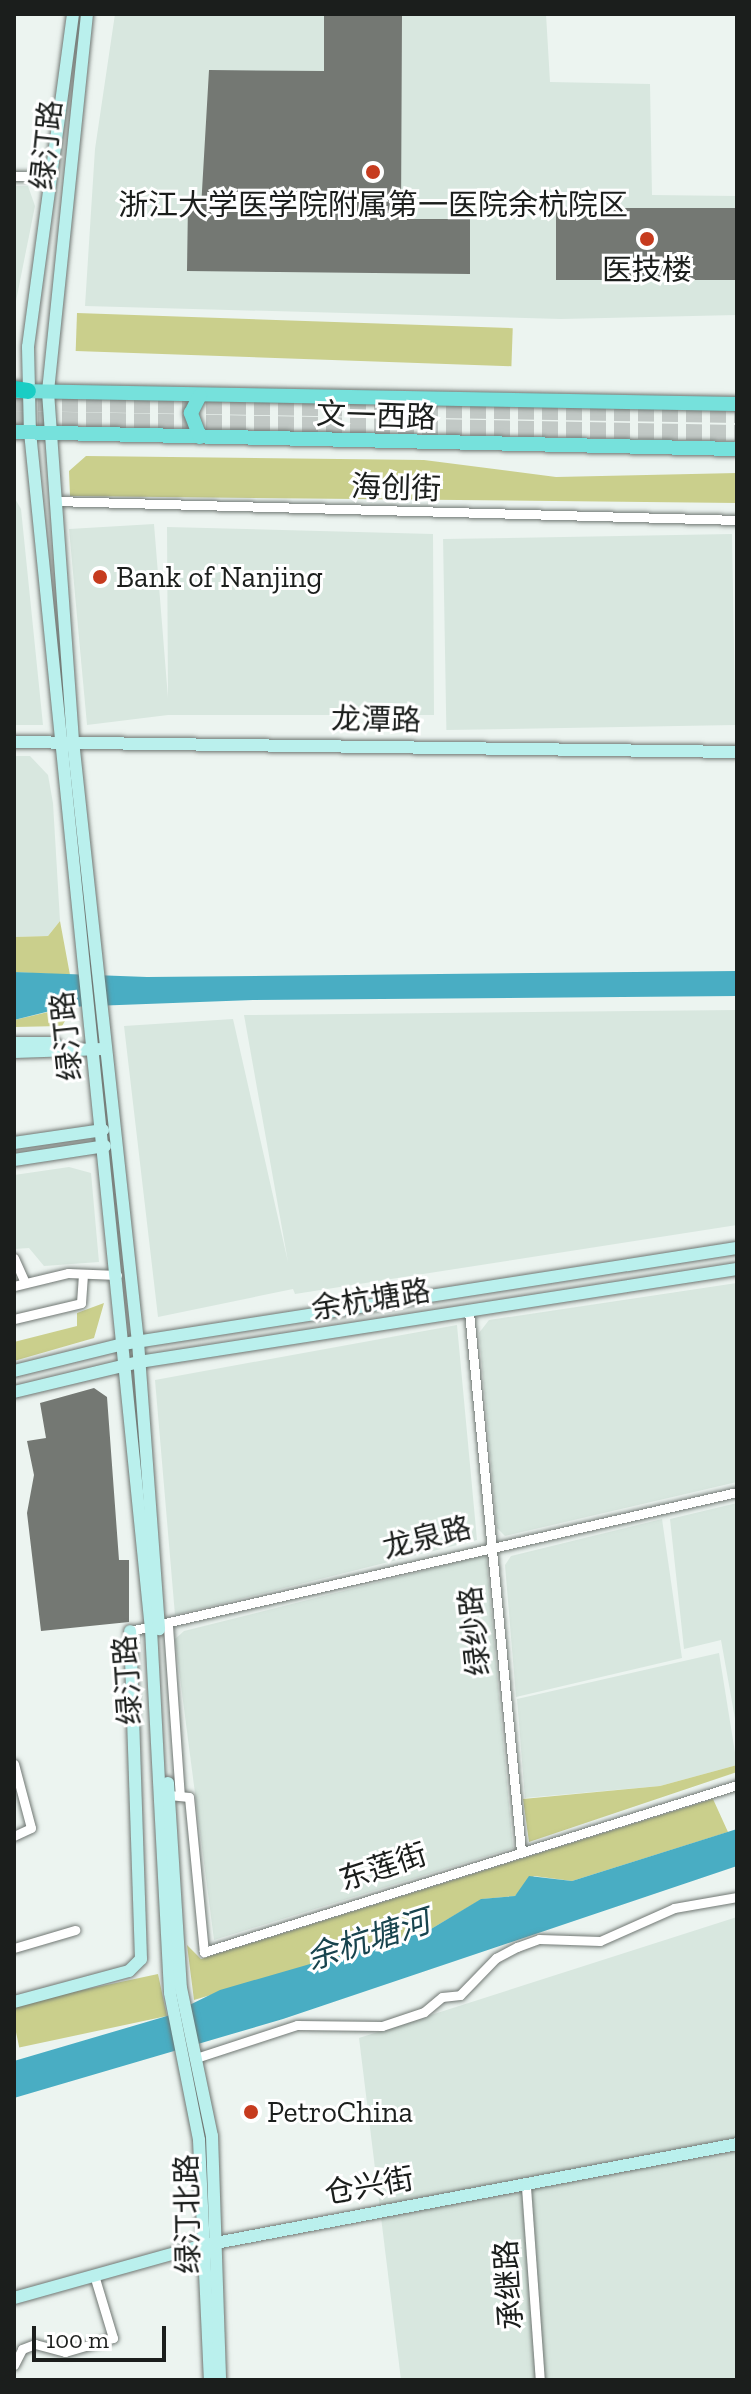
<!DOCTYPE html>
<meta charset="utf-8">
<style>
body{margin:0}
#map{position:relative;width:751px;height:2394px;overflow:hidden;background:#ecf4f0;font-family:"Zilla Slab","Noto Sans SC",serif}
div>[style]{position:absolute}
.built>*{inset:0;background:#d8e7df;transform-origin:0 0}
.green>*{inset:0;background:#cacf8c;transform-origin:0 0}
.water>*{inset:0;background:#49adc3}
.building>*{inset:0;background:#747873;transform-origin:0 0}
.highway-tunnel>*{height:16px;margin-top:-8px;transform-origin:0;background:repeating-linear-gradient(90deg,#c2c9c6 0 16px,transparent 0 24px)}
.roads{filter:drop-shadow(0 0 2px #707773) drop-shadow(0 0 2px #707773)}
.street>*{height:9px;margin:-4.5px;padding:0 4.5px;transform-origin:4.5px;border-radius:4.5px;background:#fff}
.secondary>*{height:12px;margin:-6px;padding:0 6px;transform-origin:6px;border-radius:6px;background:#baf0ed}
.primary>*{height:14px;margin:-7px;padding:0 7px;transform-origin:7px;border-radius:7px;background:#76e1dc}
.highway>*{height:16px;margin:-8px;padding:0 8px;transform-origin:8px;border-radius:8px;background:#1acdc4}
.dots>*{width:22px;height:22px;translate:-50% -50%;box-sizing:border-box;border:4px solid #fff;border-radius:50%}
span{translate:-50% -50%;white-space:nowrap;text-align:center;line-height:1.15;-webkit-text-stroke:6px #fff;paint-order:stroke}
.street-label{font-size:30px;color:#1b1e1c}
.poi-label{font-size:30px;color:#1b1e1c}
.left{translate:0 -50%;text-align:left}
.water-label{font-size:32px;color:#18444e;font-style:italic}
.frame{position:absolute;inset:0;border:16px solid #1b1e1c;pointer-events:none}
.scale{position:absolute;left:32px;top:2326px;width:134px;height:36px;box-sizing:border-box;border:4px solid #1b1e1c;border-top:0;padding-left:10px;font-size:24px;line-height:28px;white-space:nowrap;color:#1b1e1c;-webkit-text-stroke:6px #fff;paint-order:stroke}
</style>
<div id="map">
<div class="built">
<i style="clip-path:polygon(115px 14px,546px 14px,550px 82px,650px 84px,652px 195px,737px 196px,737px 315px,561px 319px,85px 306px,95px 149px)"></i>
<i style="clip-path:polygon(14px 186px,28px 186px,35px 206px,15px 306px)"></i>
<i style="clip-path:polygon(14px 497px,21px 509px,43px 725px,14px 725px)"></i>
<i style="clip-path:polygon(154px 524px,168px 698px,167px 527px,433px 534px,434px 715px,168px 715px,87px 725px,69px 529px)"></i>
<i style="left:732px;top:534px;width:191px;height:289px;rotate:89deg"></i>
<i style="clip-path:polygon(14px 756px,30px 756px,48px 775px,53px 803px,60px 921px,48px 936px,14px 937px)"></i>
<i style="clip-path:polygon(737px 1010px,737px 1225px,295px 1294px,293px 1289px,158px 1317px,124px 1026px,233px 1019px,288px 1262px,244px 1015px)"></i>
<i style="clip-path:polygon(69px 1167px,91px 1173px,99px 1262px,44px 1266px,29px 1248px,14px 1249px,14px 1175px)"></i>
<i style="clip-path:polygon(737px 1283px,737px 1482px,505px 1536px,497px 1528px,479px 1333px,489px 1320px)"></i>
<i style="clip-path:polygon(457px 1325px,477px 1540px,175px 1615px,155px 1380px)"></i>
<i style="clip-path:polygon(737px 1503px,737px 1730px,721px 1640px,684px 1649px,670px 1519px)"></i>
<i style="clip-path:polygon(662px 1519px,682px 1658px,516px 1697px,505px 1565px,511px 1556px)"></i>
<i style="clip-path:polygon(486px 1555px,513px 1848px,214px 1940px,175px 1639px,184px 1631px)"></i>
<i style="clip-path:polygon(719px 1653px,737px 1765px,660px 1786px,525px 1798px,517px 1699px)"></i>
<i style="clip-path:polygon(737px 1917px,737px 2380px,401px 2380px,359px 2038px)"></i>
</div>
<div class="green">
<i style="left:77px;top:313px;width:436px;height:38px;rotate:2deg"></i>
<i style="clip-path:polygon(86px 456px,424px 460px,556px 477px,737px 473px,737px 503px,70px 496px,69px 471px)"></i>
<i style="clip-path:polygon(60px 921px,70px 975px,14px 972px,14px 937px,48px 936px)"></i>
<i style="clip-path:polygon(74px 1006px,62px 1026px,14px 1027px,14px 1020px)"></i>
<i style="clip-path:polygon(104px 1303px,94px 1338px,14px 1361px,14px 1342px,77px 1326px,77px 1313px)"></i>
<i style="clip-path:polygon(737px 1765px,737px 1772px,529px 1842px,523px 1799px,660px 1786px)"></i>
<i style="clip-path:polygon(713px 1799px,728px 1832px,572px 1881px,534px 1876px,515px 1896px,482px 1899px,431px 1929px,194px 2000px,187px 1945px,201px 1959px)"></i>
<i style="left:158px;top:1974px;width:43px;height:151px;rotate:78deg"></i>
</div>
<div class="water">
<i style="clip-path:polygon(737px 971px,737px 996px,253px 1000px,66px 1007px,14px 1020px,14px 972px,147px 977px)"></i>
<i style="clip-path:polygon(737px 1829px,737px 1866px,283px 2019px,14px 2098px,14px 2061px,167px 2016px,220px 1990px,431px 1929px,481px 1899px,515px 1896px,529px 1876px,572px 1881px)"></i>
</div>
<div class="building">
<i style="clip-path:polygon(324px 14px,402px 14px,401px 219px,470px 219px,470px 274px,187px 271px,188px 202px,201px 208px,209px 70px,324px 71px)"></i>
<i style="left:737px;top:208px;width:72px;height:181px;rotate:90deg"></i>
<i style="clip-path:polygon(94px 1388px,107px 1397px,119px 1560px,129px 1560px,129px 1622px,41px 1631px,27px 1513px,34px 1475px,27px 1441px,46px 1438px,40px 1403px)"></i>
</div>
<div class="highway-tunnel">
<i style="left:14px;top:403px;width:723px;rotate:0.95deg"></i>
<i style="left:14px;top:419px;width:723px;rotate:1.11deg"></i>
</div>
<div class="roads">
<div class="street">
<i style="left:14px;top:176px;width:35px"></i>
<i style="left:54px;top:501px;width:683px;rotate:1.59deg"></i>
<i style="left:14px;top:1258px;width:27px;rotate:66deg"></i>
<i style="left:14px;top:1286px;width:56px;rotate:-13.5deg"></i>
<i style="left:68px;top:1273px;width:49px;rotate:2.3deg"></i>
<i style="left:469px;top:1312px;width:542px;rotate:84.49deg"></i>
<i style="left:14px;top:1319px;width:69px;rotate:-13.4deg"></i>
<i style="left:81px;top:1303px;width:27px;rotate:-86deg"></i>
<i style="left:168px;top:1626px;width:170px;rotate:86deg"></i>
<i style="left:130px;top:1631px;width:623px;rotate:-12.9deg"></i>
<i style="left:14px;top:1764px;width:66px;rotate:75.1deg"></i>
<i style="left:31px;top:1828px;width:19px;rotate:155deg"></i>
<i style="left:169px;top:1795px;width:20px;rotate:6deg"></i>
<i style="left:189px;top:1797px;width:156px;rotate:84.5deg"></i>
<i style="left:204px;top:1952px;width:559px;rotate:-17.4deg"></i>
<i style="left:14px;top:1948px;width:64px;rotate:-16.4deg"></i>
<i style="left:199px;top:2057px;width:103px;rotate:-18.1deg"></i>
<i style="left:297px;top:2025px;width:85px;rotate:0.7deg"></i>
<i style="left:382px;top:2026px;width:44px;rotate:-18.4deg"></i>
<i style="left:424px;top:2012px;width:23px;rotate:-40deg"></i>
<i style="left:442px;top:1997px;width:18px;rotate:-6deg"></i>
<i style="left:460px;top:1995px;width:52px;rotate:-45.8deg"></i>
<i style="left:496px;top:1958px;width:24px;rotate:-28deg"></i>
<i style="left:517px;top:1947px;width:23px;rotate:-20deg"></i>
<i style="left:539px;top:1939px;width:61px;rotate:1.9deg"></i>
<i style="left:600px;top:1941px;width:81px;rotate:-24deg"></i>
<i style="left:674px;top:1908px;width:64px;rotate:-9.9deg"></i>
<i style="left:526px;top:2187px;width:194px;rotate:85.9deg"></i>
<i style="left:14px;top:2365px;width:18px;rotate:-63deg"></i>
<i style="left:22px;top:2349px;width:14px;rotate:-21deg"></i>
<i style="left:35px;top:2344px;width:31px;rotate:15deg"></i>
<i style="left:65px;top:2352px;width:50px;rotate:-16.3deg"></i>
<i style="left:113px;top:2338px;width:66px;rotate:-106.8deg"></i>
</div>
<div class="secondary">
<i style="left:73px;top:14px;width:336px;rotate:97.7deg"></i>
<i style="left:28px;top:347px;width:85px;rotate:88.7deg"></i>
<i style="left:30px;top:432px;width:1203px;rotate:84.23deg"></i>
<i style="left:151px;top:1629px;width:364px;rotate:87deg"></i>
<i style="left:170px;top:1993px;width:150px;rotate:78.8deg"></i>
<i style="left:199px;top:2140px;width:240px;rotate:87.4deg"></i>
<i style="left:87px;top:14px;width:380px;rotate:95.9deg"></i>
<i style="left:48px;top:392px;width:350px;rotate:85.9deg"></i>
<i style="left:73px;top:741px;width:605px;rotate:83.83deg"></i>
<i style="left:138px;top:1342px;width:288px;rotate:85.8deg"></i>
<i style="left:14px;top:742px;width:723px;rotate:0.79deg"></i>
<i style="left:14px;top:1043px;width:41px"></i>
<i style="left:14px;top:1052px;width:89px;rotate:-1.9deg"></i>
<i style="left:14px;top:1143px;width:90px;rotate:-8.3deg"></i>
<i style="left:14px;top:1160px;width:92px;rotate:-8.7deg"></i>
<i style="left:14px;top:1371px;width:112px;rotate:-13.9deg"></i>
<i style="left:123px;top:1344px;width:621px;rotate:-8.89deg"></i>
<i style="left:14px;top:1392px;width:129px;rotate:-13.5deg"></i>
<i style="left:139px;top:1362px;width:605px;rotate:-8.84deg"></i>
<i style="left:168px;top:1783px;width:205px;rotate:86.4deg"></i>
<i style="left:181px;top:1988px;width:151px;rotate:78.2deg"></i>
<i style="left:212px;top:2136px;width:244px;rotate:88.1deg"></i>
<i style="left:14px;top:2002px;width:119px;rotate:-15.1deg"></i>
<i style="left:129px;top:1971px;width:17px;rotate:-45deg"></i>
<i style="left:141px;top:1959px;width:328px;rotate:-91.9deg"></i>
<i style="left:14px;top:2298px;width:193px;rotate:-15.6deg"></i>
<i style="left:200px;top:2246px;width:547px;rotate:-10.75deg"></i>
</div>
<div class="primary">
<i style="left:18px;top:391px;width:719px;rotate:1.04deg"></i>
<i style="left:14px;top:432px;width:723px;rotate:1.35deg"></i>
<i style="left:200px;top:437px;width:26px;rotate:-111deg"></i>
<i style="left:191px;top:413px;width:20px;rotate:-63deg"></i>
</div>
<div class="highway">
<i style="left:14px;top:389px;width:14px;rotate:8deg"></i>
</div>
</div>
<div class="dots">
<i style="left:373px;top:172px;background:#c63b1e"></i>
<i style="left:647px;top:239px;background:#c63b1e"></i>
<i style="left:100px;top:577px;background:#c63b1e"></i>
<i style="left:251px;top:2112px;background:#c63b1e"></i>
</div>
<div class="street-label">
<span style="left:47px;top:145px;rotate:-84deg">绿汀路</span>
<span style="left:376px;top:416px;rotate:2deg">文一西路</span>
<span style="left:396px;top:488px;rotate:2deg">海创街</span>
<span style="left:376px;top:720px;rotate:1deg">龙潭路</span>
<span style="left:67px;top:1036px;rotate:-96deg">绿汀路</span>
<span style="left:371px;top:1300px;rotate:-9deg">余杭塘路</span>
<span style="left:427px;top:1538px;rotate:-14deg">龙泉路</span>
<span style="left:475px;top:1631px;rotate:-96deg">绿纱路</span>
<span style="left:128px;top:1680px;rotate:-94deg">绿汀路</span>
<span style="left:383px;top:1867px;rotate:-18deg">东莲街</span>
<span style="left:369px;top:2186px;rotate:-10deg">仓兴街</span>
<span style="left:188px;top:2214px;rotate:-91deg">绿汀北路</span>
<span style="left:509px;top:2285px;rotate:-94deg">承继路</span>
</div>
<div class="poi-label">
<span style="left:373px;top:205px">浙江大学医学院附属第一医院余杭院区</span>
<span style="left:647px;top:270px">医技楼</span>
<span class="left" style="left:116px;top:577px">Bank of Nanjing</span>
<span class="left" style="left:267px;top:2112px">PetroChina</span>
</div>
<div class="water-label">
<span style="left:368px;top:1940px;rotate:-18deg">余杭塘河</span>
</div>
<div class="frame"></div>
<div class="scale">100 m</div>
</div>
